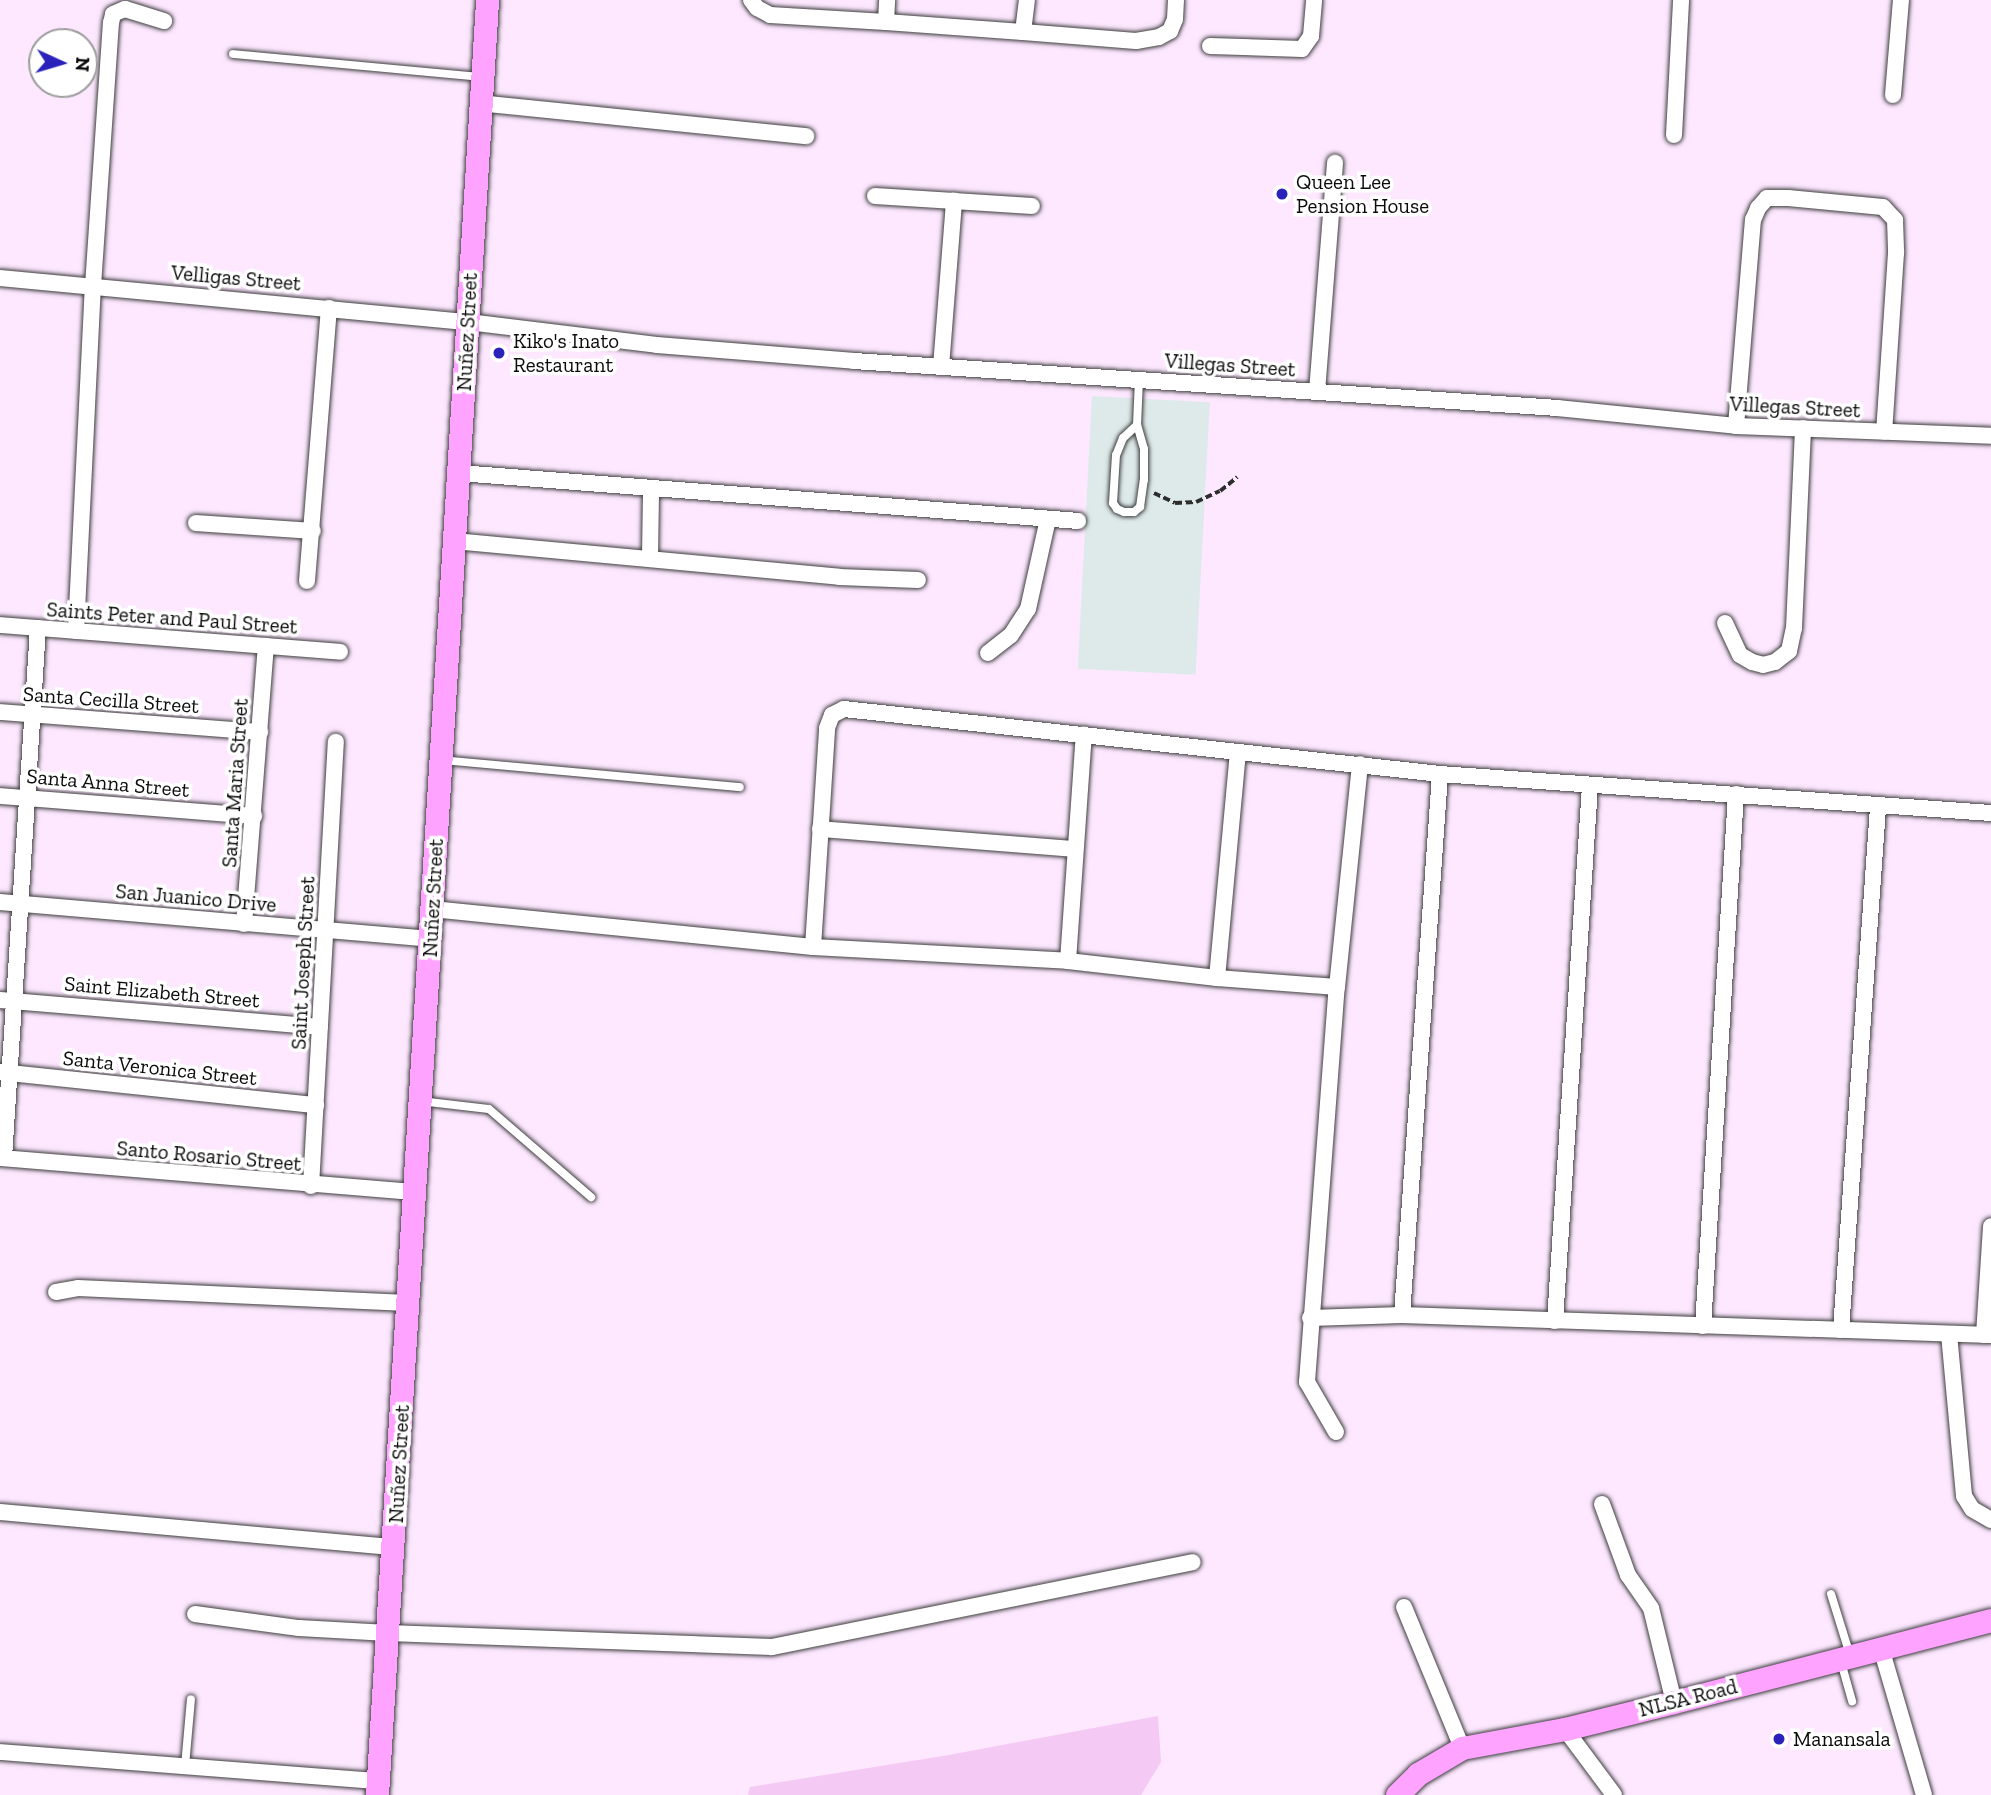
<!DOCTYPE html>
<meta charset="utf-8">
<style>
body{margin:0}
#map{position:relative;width:1991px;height:1795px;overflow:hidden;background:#fde8ff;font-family:"Zilla Slab",serif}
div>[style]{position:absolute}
.industrial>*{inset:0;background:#deeaea;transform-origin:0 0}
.farmland>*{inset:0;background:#f4c9f4}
.path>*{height:3.5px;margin-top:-1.75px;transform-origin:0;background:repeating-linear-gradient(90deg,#2d2d2d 0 7px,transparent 0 10.5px)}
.roads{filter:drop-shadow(0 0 2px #3e3e3e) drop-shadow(0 0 2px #3e3e3e)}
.lane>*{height:8px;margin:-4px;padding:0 4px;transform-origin:4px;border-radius:4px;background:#fff}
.street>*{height:16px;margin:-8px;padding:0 8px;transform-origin:8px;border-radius:8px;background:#fff}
.secondary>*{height:23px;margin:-11.5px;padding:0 11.5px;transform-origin:11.5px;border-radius:11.5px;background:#fea3ff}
.dots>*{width:19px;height:19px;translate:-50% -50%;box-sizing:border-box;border:4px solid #fff;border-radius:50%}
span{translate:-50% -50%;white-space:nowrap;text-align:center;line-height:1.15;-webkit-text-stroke:7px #fff;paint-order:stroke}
.poi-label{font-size:21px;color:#0b0b0b}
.left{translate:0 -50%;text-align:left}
.street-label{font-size:21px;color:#0b0b0b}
.north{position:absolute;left:28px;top:28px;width:70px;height:70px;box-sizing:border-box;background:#fff;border:2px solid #9d9d9d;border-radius:50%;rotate:94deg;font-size:19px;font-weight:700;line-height:28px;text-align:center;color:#0b0b0b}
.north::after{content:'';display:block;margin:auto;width:24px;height:32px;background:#2a22bb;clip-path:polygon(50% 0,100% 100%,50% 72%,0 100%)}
</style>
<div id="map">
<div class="industrial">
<i style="left:1092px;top:396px;width:118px;height:273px;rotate:3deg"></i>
</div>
<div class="farmland">
<i style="clip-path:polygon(1158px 1716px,1161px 1762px,1141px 1795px,748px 1795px,750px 1787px,949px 1755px)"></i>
</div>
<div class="path">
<i style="left:1154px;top:493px;width:23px;rotate:25deg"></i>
<i style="left:1175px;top:503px;width:21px;rotate:-3deg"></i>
<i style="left:1196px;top:502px;width:26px;rotate:-25deg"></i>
<i style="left:1220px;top:491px;width:22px;rotate:-39deg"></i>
</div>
<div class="roads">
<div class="lane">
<i style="left:233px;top:54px;width:249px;rotate:5.3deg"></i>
<i style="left:1137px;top:425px;width:19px;rotate:137deg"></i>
<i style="left:1123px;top:438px;width:18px;rotate:112deg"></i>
<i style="left:1116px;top:455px;width:48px;rotate:93.6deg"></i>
<i style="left:1113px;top:503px;width:7px;rotate:56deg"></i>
<i style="left:1117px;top:509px;width:8px;rotate:23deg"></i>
<i style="left:1124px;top:512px;width:10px"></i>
<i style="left:1134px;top:512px;width:8px;rotate:-40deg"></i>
<i style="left:1140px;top:507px;width:27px;rotate:-82deg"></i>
<i style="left:1144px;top:480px;width:31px;rotate:-90deg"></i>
<i style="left:1144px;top:449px;width:25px;rotate:-106deg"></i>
<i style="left:1137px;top:425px;width:45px;rotate:-87.5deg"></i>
<i style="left:441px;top:760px;width:300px;rotate:5.2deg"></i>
<i style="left:420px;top:1101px;width:69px;rotate:6.6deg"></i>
<i style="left:489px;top:1109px;width:135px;rotate:40.8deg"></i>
<i style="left:1831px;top:1594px;width:64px;rotate:72.7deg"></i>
<i style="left:1841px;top:1662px;width:41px;rotate:74.2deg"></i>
<i style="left:185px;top:1766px;width:67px;rotate:-84.9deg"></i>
</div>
<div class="street">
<i style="left:751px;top:0;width:10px;rotate:53deg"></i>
<i style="left:757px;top:8px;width:15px;rotate:28deg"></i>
<i style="left:770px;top:15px;width:116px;rotate:3.5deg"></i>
<i style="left:886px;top:22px;width:22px;rotate:-87deg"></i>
<i style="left:886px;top:22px;width:137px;rotate:4.2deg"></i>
<i style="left:1023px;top:32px;width:32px;rotate:-83deg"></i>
<i style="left:1023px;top:32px;width:113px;rotate:4.6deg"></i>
<i style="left:1136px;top:41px;width:23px;rotate:-10deg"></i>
<i style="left:1159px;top:37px;width:13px;rotate:-29deg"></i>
<i style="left:1170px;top:31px;width:13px;rotate:-67deg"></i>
<i style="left:1175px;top:19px;width:19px;rotate:-87deg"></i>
<i style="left:1210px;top:46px;width:92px;rotate:1.9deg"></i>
<i style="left:1302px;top:49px;width:16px;rotate:-55deg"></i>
<i style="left:1311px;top:36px;width:36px;rotate:-85deg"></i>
<i style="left:1893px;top:95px;width:95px;rotate:-85.2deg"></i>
<i style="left:479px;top:103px;width:329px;rotate:5.8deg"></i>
<i style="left:1674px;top:135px;width:135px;rotate:-87deg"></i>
<i style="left:875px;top:196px;width:79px;rotate:3.6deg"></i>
<i style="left:0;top:278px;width:470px;rotate:5.4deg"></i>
<i style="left:468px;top:322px;width:190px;rotate:6.9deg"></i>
<i style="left:657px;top:345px;width:198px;rotate:4.6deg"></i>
<i style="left:854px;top:361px;width:705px;rotate:3.82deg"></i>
<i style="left:1557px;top:408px;width:180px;rotate:5.7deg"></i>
<i style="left:1736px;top:426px;width:255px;rotate:2.2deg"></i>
<i style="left:941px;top:367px;width:167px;rotate:-85.5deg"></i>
<i style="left:954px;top:201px;width:78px;rotate:3.7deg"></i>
<i style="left:1317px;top:392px;width:230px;rotate:-85.5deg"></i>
<i style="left:1736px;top:426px;width:207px;rotate:-85.3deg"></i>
<i style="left:1753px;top:220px;width:13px;rotate:-67deg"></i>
<i style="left:1758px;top:208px;width:13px;rotate:-48deg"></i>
<i style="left:1767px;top:198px;width:21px"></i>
<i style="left:1788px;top:198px;width:95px;rotate:5.4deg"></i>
<i style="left:1883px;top:207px;width:18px;rotate:47deg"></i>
<i style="left:1895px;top:220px;width:33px;rotate:88deg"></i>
<i style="left:1896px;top:253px;width:179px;rotate:93.8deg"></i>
<i style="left:459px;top:473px;width:621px;rotate:4.43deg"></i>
<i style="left:196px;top:523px;width:117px;rotate:3.9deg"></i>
<i style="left:454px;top:541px;width:387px;rotate:5.3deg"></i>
<i style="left:839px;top:577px;width:79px;rotate:2.2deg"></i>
<i style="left:650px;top:557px;width:67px;rotate:-89.1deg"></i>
<i style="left:307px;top:581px;width:274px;rotate:-85.4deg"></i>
<i style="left:1725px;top:623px;width:35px;rotate:65deg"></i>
<i style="left:1740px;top:655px;width:14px;rotate:30deg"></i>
<i style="left:1752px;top:662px;width:11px;rotate:15deg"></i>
<i style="left:1763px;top:665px;width:12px;rotate:-14deg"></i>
<i style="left:1775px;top:662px;width:18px;rotate:-38deg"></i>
<i style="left:1789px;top:651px;width:24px;rotate:-78deg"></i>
<i style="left:1794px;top:628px;width:200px;rotate:-87.4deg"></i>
<i style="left:0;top:625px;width:341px;rotate:4.5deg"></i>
<i style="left:76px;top:631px;width:345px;rotate:-87.2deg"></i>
<i style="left:93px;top:286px;width:264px;rotate:-86.1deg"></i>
<i style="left:111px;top:23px;width:9px;rotate:-77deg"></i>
<i style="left:113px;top:14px;width:13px;rotate:-23deg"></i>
<i style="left:125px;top:9px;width:41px;rotate:17.1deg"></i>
<i style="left:988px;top:653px;width:29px;rotate:-38deg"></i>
<i style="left:1011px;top:635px;width:31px;rotate:-57deg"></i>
<i style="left:1028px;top:609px;width:92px;rotate:-77.5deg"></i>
<i style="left:0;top:712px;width:261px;rotate:4.4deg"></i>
<i style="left:0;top:796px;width:255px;rotate:4.5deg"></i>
<i style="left:820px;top:829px;width:255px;rotate:4.5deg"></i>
<i style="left:0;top:902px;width:432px;rotate:4.9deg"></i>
<i style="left:432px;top:909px;width:383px;rotate:5.7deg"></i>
<i style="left:813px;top:947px;width:255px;rotate:3.1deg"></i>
<i style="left:1068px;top:961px;width:150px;rotate:6.5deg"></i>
<i style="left:1217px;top:978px;width:120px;rotate:4.3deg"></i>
<i style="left:244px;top:924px;width:279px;rotate:-85.5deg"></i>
<i style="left:813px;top:947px;width:219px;rotate:-86.3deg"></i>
<i style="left:827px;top:728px;width:14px;rotate:-69deg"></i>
<i style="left:832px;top:715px;width:13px;rotate:-27deg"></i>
<i style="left:844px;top:709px;width:600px;rotate:6.22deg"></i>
<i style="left:1440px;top:774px;width:552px;rotate:4.05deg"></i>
<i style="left:1068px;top:961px;width:227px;rotate:-86deg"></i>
<i style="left:1217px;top:978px;width:227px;rotate:-84.7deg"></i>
<i style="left:0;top:1000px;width:321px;rotate:4.8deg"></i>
<i style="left:0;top:1072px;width:318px;rotate:6deg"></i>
<i style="left:0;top:1158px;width:416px;rotate:4.7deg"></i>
<i style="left:4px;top:1158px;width:531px;rotate:-86.33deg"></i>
<i style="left:311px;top:1186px;width:445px;rotate:-86.8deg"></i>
<i style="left:56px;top:1292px;width:22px;rotate:-10deg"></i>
<i style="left:78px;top:1288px;width:330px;rotate:2.6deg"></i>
<i style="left:1402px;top:1315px;width:542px;rotate:-85.98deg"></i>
<i style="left:1310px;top:1318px;width:92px;rotate:-1.9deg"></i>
<i style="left:1402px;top:1315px;width:589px;rotate:1.94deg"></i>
<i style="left:1555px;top:1321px;width:537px;rotate:-86.26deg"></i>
<i style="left:1703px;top:1326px;width:533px;rotate:-86.45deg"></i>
<i style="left:1841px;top:1330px;width:524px;rotate:-85.95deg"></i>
<i style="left:1949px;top:1334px;width:163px;rotate:84.7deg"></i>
<i style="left:1964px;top:1496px;width:15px;rotate:58deg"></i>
<i style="left:1972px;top:1509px;width:22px;rotate:30deg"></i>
<i style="left:1984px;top:1335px;width:109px;rotate:-86.3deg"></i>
<i style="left:1336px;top:1432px;width:58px;rotate:-120.1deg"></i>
<i style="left:1307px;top:1382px;width:396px;rotate:-85.7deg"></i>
<i style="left:1337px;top:987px;width:224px;rotate:-84.1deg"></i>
<i style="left:1602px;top:1504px;width:76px;rotate:69.9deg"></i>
<i style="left:1628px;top:1575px;width:40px;rotate:55.1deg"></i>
<i style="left:1651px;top:1608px;width:97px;rotate:76.3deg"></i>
<i style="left:0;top:1512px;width:396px;rotate:5.1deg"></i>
<i style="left:1404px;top:1607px;width:152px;rotate:67.6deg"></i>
<i style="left:195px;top:1614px;width:105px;rotate:7.7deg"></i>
<i style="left:299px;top:1628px;width:89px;rotate:3.2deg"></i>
<i style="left:388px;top:1633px;width:384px;rotate:2.1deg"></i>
<i style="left:772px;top:1647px;width:429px;rotate:-11.4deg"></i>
<i style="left:1881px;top:1648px;width:153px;rotate:73.7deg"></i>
<i style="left:1565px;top:1729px;width:82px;rotate:53.4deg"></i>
<i style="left:0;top:1752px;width:379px;rotate:4.4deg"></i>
</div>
<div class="secondary">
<i style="left:377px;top:1795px;width:1798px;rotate:-86.49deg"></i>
<i style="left:1397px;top:1795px;width:30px;rotate:-45deg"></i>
<i style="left:1418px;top:1774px;width:51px;rotate:-30.6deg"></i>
<i style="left:1462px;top:1748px;width:105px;rotate:-10.5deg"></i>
<i style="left:1565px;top:1729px;width:112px;rotate:-13.9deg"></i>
<i style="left:1674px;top:1702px;width:327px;rotate:-14.5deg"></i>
</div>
</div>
<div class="dots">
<i style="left:1282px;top:194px;background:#2a22bb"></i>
<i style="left:499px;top:353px;background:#2a22bb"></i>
<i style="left:1779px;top:1739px;background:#2a22bb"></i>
</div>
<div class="poi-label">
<span class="left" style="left:1296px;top:194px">Queen Lee<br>Pension House</span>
<span class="left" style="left:513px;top:353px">Kiko's Inato<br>Restaurant</span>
<span class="left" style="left:1793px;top:1739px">Manansala</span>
</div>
<div class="street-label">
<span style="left:236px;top:278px;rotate:5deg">Velligas Street</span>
<span style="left:467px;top:332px;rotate:-87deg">Nuñez Street</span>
<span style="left:1230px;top:365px;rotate:4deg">Villegas Street</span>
<span style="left:1795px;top:407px;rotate:3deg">Villegas Street</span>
<span style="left:172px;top:618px;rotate:4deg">Saints Peter and Paul Street</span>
<span style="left:111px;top:700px;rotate:4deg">Santa Cecilla Street</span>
<span style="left:108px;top:783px;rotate:5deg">Santa Anna Street</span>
<span style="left:235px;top:783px;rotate:-86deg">Santa Maria Street</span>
<span style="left:196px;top:898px;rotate:5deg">San Juanico Drive</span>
<span style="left:433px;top:898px;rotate:-87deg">Nuñez Street</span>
<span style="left:303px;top:963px;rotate:-87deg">Saint Joseph Street</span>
<span style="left:162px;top:992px;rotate:5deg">Saint Elizabeth Street</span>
<span style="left:160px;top:1068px;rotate:6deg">Santa Veronica Street</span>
<span style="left:209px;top:1156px;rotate:5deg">Santo Rosario Street</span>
<span style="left:399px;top:1464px;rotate:-87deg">Nuñez Street</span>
<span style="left:1688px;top:1698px;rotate:-14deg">NLSA Road</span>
</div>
<div class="north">N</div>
</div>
